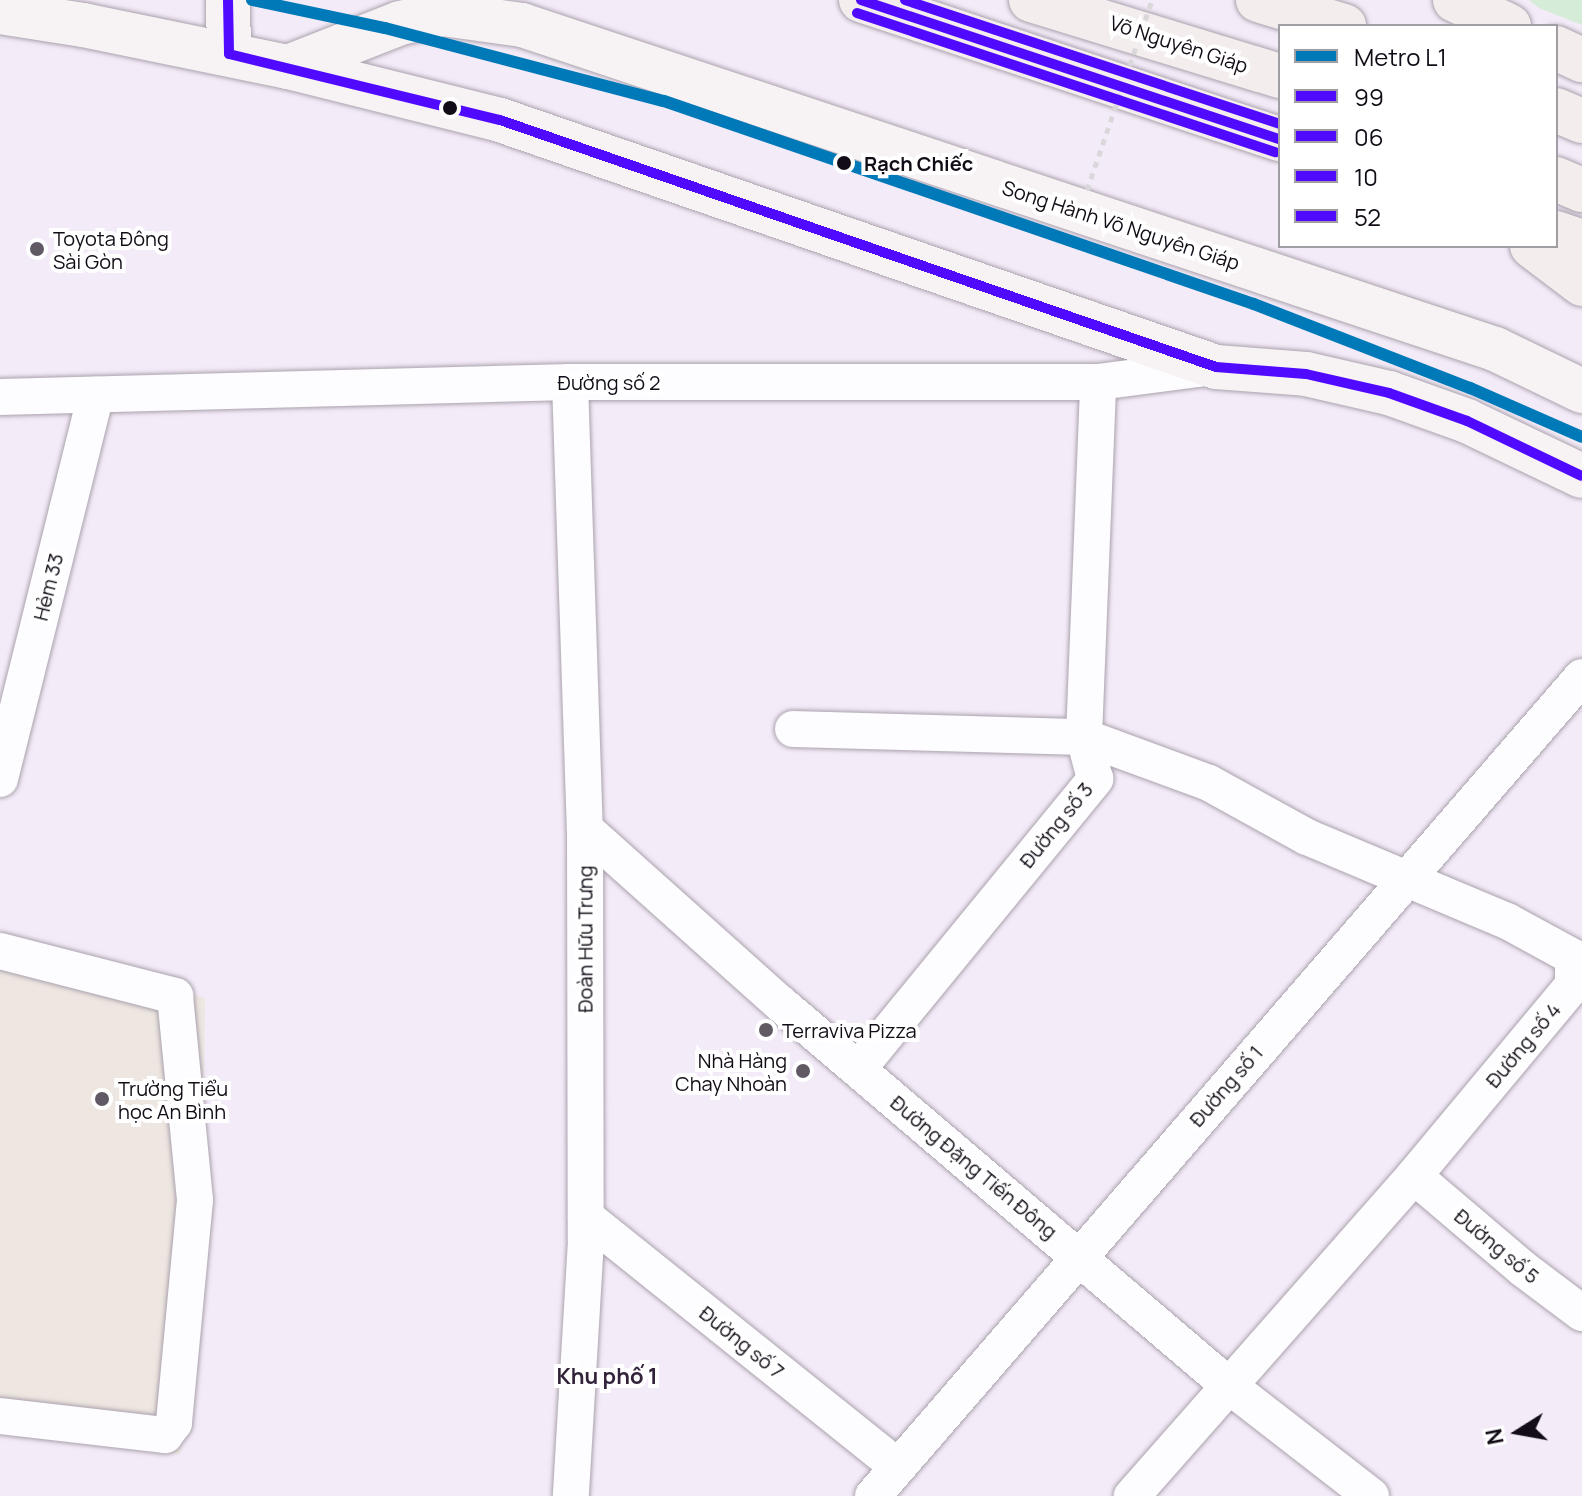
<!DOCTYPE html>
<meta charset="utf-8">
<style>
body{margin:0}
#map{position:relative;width:1582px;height:1496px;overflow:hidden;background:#f4ebf8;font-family:Manrope,sans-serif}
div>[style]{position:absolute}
.education>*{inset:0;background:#eee6e0}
.green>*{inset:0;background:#d5ecd8}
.roads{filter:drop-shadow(0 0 2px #aaa2ad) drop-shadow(0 0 2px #aaa2ad)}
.minor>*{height:36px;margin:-18px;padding:0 18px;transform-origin:18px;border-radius:18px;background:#fdfcfe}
.major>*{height:44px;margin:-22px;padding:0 22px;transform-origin:22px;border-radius:22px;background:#f7f3f5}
.highway>*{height:44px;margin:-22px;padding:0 22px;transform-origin:22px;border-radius:22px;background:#f3edee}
.path-bridge>*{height:5px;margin-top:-2.5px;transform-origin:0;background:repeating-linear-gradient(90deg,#dad7db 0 6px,transparent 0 12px)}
.bus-1>*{height:10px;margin:-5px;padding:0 5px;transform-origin:5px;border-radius:5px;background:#4f0aff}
.bus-2>*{height:10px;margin:-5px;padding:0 5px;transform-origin:5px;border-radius:5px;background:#4f0aff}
.bus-3>*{height:10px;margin:-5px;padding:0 5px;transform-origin:5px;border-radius:5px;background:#4f0aff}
.bus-4>*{height:10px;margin:-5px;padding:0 5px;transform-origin:5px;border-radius:5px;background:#4f0aff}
.metro-1>*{height:12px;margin:-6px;padding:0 6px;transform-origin:6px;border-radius:6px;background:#0079b8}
.dots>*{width:22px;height:22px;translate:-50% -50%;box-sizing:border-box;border:4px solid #fff;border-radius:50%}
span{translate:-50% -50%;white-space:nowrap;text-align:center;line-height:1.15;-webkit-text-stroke:8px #fff;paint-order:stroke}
.street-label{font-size:20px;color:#120c16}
.stop-label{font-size:20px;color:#120c16;font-weight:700}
.left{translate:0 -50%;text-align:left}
.poi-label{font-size:20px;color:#120c16}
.right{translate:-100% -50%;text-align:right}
.neighbourhood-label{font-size:22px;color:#32233b;font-weight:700}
.legend{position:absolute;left:1278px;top:24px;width:280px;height:224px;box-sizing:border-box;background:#fff;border:2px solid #a09ea2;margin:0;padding:10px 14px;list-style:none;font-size:24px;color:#120c16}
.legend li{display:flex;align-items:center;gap:16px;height:40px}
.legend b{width:40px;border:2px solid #a09ea2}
.north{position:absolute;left:1478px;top:1392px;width:80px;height:80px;-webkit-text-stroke:6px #fff;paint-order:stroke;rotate:259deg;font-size:22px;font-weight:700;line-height:32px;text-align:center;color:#120c16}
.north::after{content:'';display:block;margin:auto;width:28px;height:36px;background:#120c16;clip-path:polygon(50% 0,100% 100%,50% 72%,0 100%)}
</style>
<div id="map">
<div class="education">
<i style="clip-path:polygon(0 940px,205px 998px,202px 1200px,180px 1454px,0 1434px)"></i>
</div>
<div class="green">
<i style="clip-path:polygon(1529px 0,1582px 0,1582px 25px,1539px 8px)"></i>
</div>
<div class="roads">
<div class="minor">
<i style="left:570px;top:382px;width:447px;rotate:88.1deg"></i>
<i style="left:585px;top:829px;width:411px;rotate:89.9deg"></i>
<i style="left:586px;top:1240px;width:256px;rotate:93.4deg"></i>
<i style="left:0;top:397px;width:570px;rotate:-1.51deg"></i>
<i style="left:570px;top:382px;width:528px"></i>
<i style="left:1098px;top:382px;width:116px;rotate:-7.4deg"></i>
<i style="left:793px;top:729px;width:291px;rotate:1.6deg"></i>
<i style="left:1084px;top:737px;width:133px;rotate:20.2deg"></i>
<i style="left:1209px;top:783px;width:112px;rotate:28.9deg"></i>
<i style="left:1307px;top:837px;width:217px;rotate:22.8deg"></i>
<i style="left:1507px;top:921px;width:75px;rotate:28.6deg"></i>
<i style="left:1573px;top:957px;width:28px;rotate:90deg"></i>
<i style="left:1573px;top:985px;width:249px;rotate:129.8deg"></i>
<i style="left:1414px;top:1176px;width:427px;rotate:131.4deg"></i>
<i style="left:0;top:779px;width:396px;rotate:-76deg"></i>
<i style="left:585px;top:829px;width:263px;rotate:41.8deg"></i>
<i style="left:781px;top:1004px;width:587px;rotate:40.44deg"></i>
<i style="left:1228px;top:1385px;width:181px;rotate:37.8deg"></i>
<i style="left:0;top:951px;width:181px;rotate:14.4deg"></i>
<i style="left:175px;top:996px;width:205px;rotate:84.4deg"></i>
<i style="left:195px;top:1200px;width:224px;rotate:95.4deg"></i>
<i style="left:174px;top:1423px;width:15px;rotate:127deg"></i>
<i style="left:165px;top:1435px;width:166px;rotate:-173.4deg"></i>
<i style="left:858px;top:1069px;width:375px;rotate:-50.7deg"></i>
<i style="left:1095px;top:779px;width:43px;rotate:-104.7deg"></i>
<i style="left:1084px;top:737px;width:355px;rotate:-87.7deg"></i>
<i style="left:1414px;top:1176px;width:142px;rotate:40.4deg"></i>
<i style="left:1522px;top:1268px;width:75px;rotate:36.9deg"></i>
<i style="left:586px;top:1217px;width:398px;rotate:38.7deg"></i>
<i style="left:873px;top:1496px;width:1083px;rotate:-49.12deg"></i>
</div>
<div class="major">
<i style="left:228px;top:0;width:54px;rotate:88.9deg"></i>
<i style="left:0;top:12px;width:84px;rotate:8.9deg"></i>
<i style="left:83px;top:25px;width:209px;rotate:11.6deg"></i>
<i style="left:288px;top:67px;width:219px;rotate:14deg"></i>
<i style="left:500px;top:120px;width:757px;rotate:19.03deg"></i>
<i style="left:1216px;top:367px;width:90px;rotate:4.4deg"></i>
<i style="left:1306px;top:374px;width:85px;rotate:12.9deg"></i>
<i style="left:1389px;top:393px;width:83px;rotate:19.7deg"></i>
<i style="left:1467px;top:421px;width:127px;rotate:25.6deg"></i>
<i style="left:288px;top:67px;width:120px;rotate:-21.4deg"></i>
<i style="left:400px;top:23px;width:44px;rotate:-11.8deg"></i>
<i style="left:443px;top:14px;width:80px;rotate:7.9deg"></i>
<i style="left:522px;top:25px;width:1026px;rotate:18.42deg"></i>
<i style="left:1495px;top:349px;width:97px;rotate:25.8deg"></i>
</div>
<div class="highway">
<i style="left:861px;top:0;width:441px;rotate:18.4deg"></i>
<i style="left:1031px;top:0;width:260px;rotate:17deg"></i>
<i style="left:1258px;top:0;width:90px;rotate:16.8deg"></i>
<i style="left:1455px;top:0;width:60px;rotate:25.7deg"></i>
<i style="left:1556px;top:48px;width:29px;rotate:25deg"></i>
<i style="left:1556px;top:110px;width:28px;rotate:23deg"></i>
<i style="left:1556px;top:179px;width:28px;rotate:23deg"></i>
<i style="left:1556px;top:233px;width:28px;rotate:19deg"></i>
<i style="left:1532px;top:246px;width:63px;rotate:37.2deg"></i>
</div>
</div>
<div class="path-bridge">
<i style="left:1087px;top:190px;width:201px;rotate:-71.1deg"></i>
</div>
<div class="bus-1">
<i style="left:228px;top:0;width:54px;rotate:88.9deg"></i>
<i style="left:229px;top:54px;width:279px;rotate:13.7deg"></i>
<i style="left:500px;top:120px;width:757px;rotate:19.03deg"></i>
<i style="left:1216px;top:367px;width:90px;rotate:4.4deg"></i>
<i style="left:1306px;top:374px;width:85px;rotate:12.9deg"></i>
<i style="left:1389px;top:393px;width:83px;rotate:19.7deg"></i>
<i style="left:1467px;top:421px;width:127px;rotate:25.6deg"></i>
</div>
<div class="bus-2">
<i style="left:861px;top:0;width:441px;rotate:18.4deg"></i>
</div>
<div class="bus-3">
<i style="left:857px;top:13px;width:441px;rotate:18.4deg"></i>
</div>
<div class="bus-4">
<i style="left:905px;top:0;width:395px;rotate:18.3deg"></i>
</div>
<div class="metro-1">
<i style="left:252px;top:0;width:136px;rotate:11.9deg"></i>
<i style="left:385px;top:28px;width:288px;rotate:14.7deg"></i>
<i style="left:664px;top:101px;width:624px;rotate:18.99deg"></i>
<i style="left:1254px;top:304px;width:232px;rotate:21.3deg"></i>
<i style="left:1470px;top:388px;width:122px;rotate:23.6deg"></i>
</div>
<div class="dots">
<i style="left:450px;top:108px;background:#120c16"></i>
<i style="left:844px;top:163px;background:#120c16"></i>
<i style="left:37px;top:249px;background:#615a65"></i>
<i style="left:766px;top:1030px;background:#615a65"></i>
<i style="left:803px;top:1071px;background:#615a65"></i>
<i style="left:102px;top:1099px;background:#615a65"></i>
</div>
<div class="street-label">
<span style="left:1179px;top:44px;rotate:18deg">Võ Nguyên Giáp</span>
<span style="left:1121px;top:225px;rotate:18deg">Song Hành Võ Nguyên Giáp</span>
<span style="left:609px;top:382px">Đường số 2</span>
<span style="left:48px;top:587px;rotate:-76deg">Hẻm 33</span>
<span style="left:1056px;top:825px;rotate:-51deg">Đường số 3</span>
<span style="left:585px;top:939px;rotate:-90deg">Đoàn Hữu Trưng</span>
<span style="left:1523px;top:1045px;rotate:-50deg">Đường số 4</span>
<span style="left:1226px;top:1086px;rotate:-49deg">Đường số 1</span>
<span style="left:974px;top:1167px;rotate:40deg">Đường Đặng Tiến Đông</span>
<span style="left:1497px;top:1246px;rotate:40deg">Đường số 5</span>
<span style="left:742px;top:1342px;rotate:39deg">Đường số 7</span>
</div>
<div class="stop-label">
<span class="left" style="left:864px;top:163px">Rạch Chiếc</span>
</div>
<div class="poi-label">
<span class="left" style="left:53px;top:250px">Toyota Đông<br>Sài Gòn</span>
<span class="left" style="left:782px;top:1030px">Terraviva Pizza</span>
<span class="right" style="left:787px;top:1072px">Nhà Hàng<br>Chay Nhoàn</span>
<span class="left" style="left:118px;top:1100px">Trường Tiểu<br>học An Bình</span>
</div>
<div class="neighbourhood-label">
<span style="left:607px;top:1377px">Khu phố 1</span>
</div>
<ul class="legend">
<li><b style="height:10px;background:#0079b8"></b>Metro L1</li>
<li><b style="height:10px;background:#4f0aff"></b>99</li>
<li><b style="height:10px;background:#4f0aff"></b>06</li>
<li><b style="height:10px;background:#4f0aff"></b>10</li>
<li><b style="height:10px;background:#4f0aff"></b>52</li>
</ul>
<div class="north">N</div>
</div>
